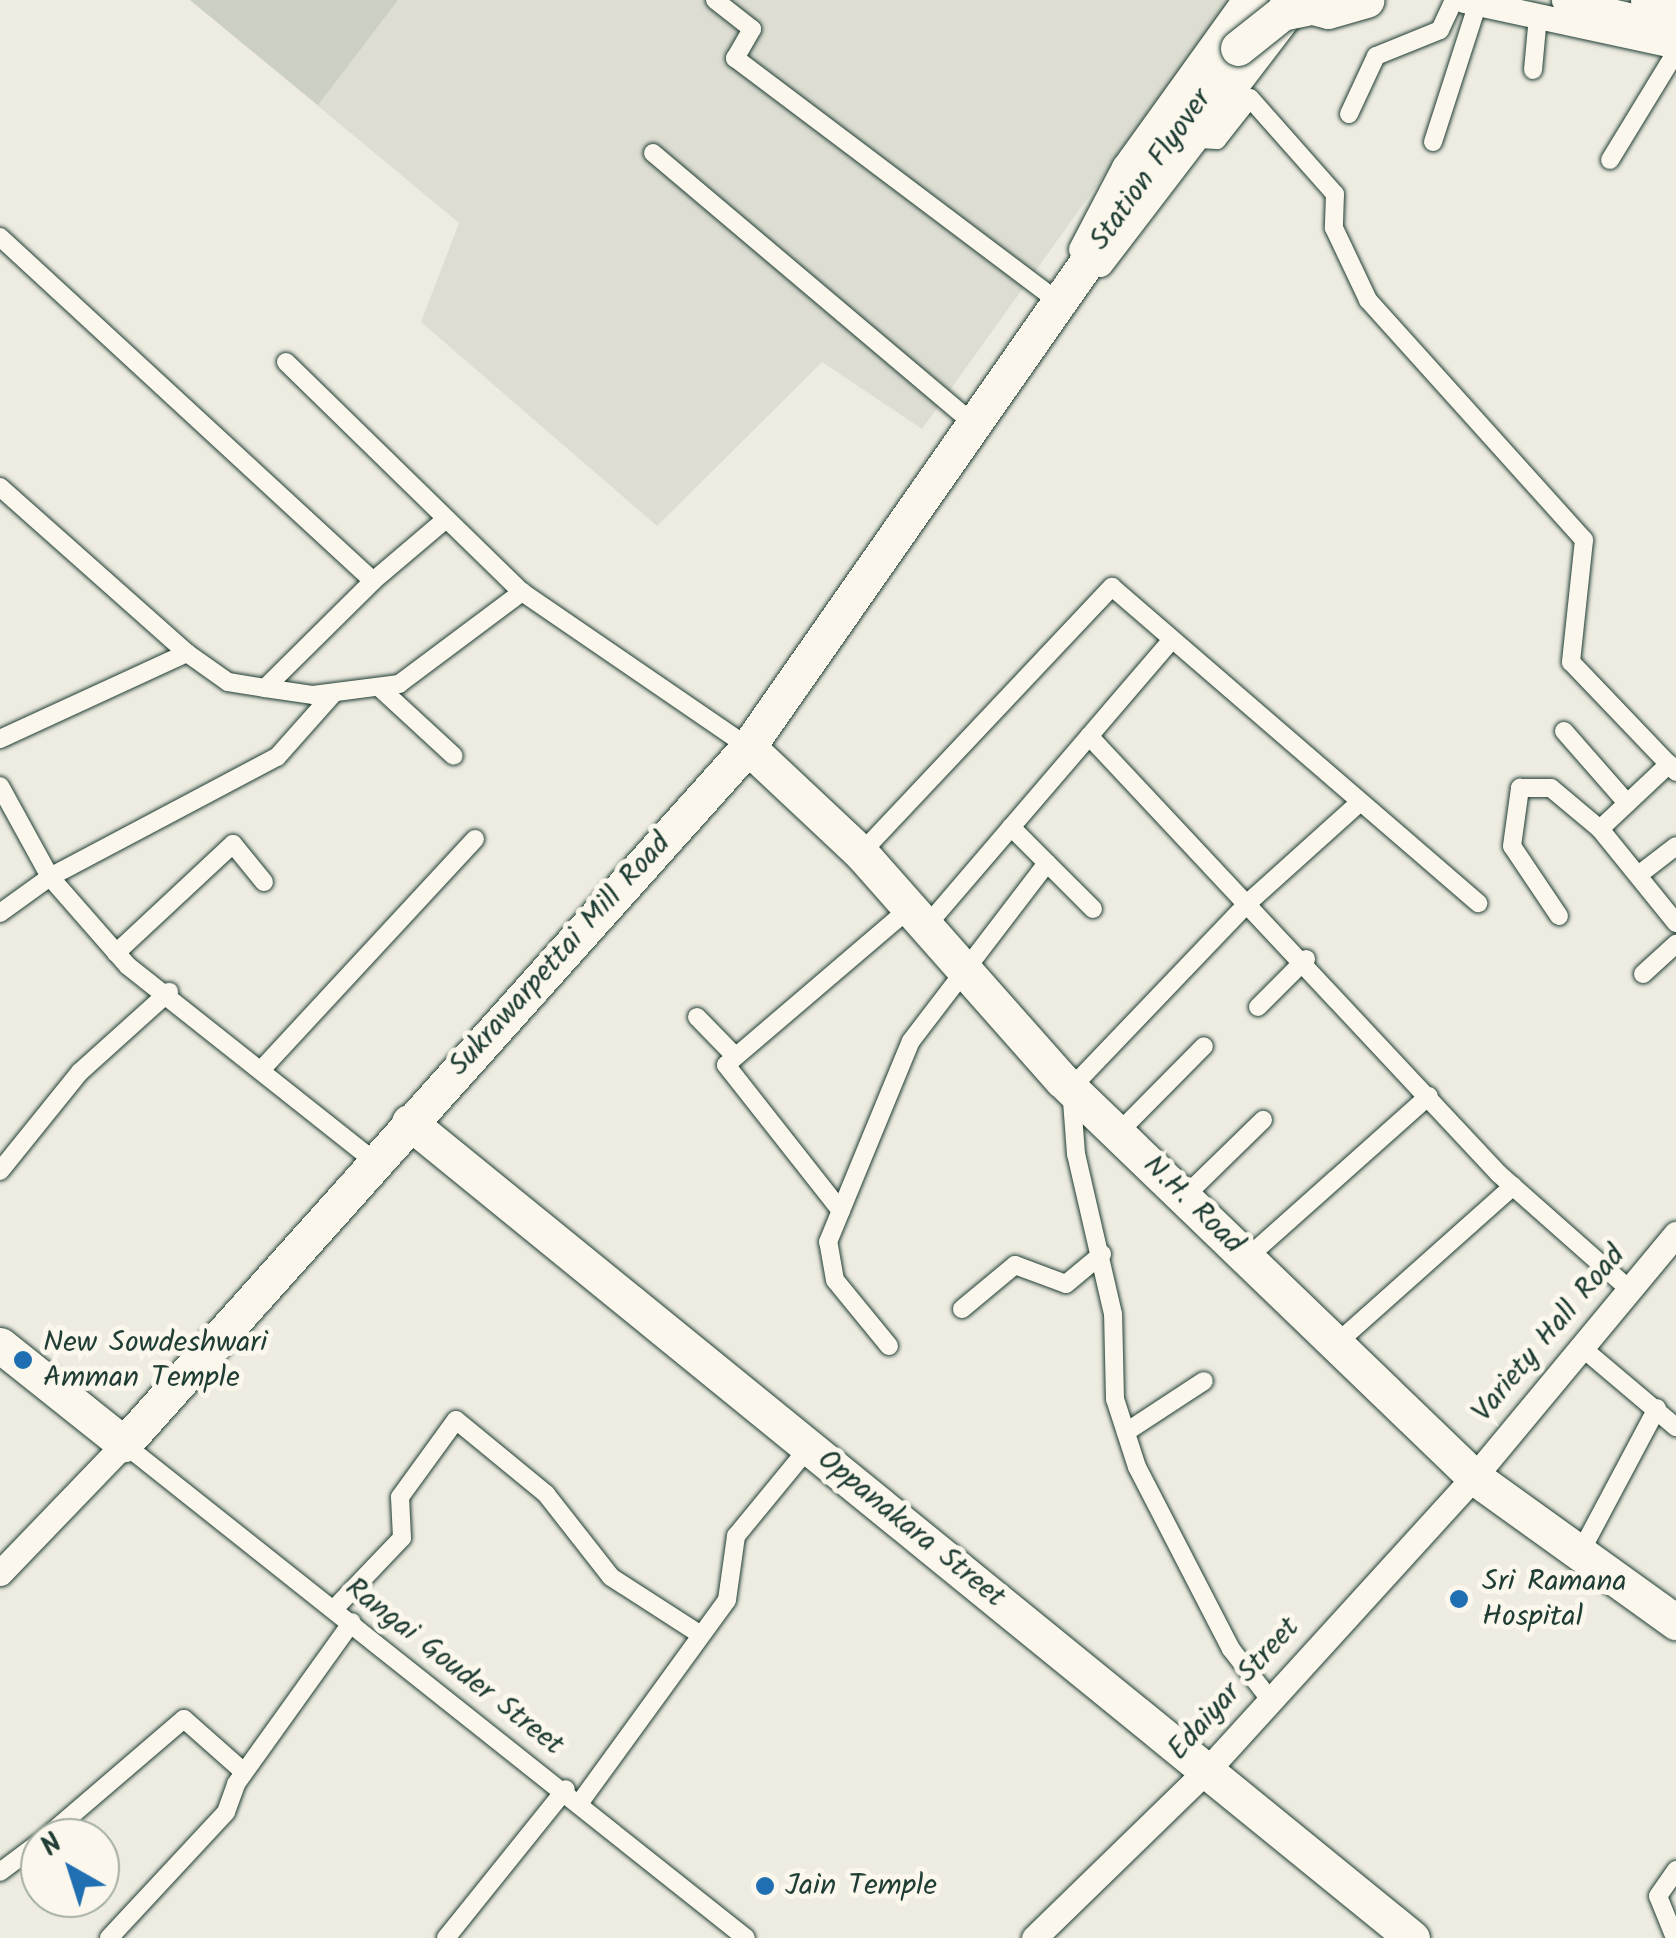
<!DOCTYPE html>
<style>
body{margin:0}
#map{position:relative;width:1676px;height:1938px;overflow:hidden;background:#eeece1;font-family:Kalam,sans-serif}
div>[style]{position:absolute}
.built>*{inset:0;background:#ddddd2}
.green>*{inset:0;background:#cbcfc4}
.roads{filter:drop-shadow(0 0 2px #1f3d34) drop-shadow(0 0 2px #1f3d34)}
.street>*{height:18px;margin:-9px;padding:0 9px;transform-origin:9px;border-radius:9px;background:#fbf7ec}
.secondary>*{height:25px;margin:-12.5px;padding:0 12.5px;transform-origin:12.5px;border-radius:12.5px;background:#fbf7ec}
.highway>*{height:35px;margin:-17.5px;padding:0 17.5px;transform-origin:17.5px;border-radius:17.5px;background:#fbf7ec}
.bridges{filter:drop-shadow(0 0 2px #1f3d34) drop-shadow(0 0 2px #1f3d34)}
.highway-bridge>*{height:35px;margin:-17.5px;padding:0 17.5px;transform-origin:17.5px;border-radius:17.5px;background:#fbf7ec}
.dots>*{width:28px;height:28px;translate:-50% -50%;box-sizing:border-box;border:5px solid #fbf7ec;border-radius:50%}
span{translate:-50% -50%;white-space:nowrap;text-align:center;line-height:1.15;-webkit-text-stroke:10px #fbf7ec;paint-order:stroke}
.street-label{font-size:30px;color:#1f3d34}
.poi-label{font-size:30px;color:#1f3d34}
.left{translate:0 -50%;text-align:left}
.north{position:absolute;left:20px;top:1818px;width:100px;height:100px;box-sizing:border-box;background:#fbf7ec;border:2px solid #a3ada2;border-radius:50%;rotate:321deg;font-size:28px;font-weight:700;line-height:40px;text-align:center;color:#1f3d34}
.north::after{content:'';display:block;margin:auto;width:35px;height:45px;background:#1f6fb2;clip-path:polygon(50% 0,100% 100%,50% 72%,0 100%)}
</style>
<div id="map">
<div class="built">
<i style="clip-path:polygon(190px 0,1230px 0,922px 429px,822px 362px,657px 526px,421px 322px,459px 223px)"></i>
</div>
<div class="green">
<i style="clip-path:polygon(190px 0,398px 0,318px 105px)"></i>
</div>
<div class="roads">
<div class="street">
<i style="left:715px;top:0;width:47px;rotate:38.1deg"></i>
<i style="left:752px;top:29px;width:34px;rotate:120deg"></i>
<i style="left:735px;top:58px;width:404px;rotate:37deg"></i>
<i style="left:1533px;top:70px;width:54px;rotate:-84.7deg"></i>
<i style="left:1349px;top:114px;width:64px;rotate:-65deg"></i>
<i style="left:1376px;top:56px;width:69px;rotate:-22.1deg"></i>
<i style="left:1440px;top:30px;width:33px;rotate:-65deg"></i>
<i style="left:1199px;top:139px;width:18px;rotate:3deg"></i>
<i style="left:1217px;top:140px;width:53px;rotate:-51.8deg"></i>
<i style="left:1250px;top:98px;width:128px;rotate:48.5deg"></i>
<i style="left:1335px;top:194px;width:34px;rotate:92deg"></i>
<i style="left:1334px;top:228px;width:80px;rotate:64.7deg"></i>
<i style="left:1368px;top:300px;width:323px;rotate:48deg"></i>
<i style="left:1584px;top:540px;width:123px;rotate:96.1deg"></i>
<i style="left:1571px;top:662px;width:152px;rotate:46.3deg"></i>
<i style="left:1433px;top:142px;width:146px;rotate:-72.1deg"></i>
<i style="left:653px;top:153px;width:419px;rotate:40.2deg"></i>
<i style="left:1610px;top:160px;width:127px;rotate:-58.6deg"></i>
<i style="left:0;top:237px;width:507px;rotate:42.68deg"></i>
<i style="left:373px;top:581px;width:96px;rotate:-40.3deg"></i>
<i style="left:286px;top:362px;width:330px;rotate:44.3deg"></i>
<i style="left:522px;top:592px;width:274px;rotate:34.4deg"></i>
<i style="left:0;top:487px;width:250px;rotate:41.6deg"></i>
<i style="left:265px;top:688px;width:152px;rotate:-44.7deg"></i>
<i style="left:380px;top:688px;width:100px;rotate:42.6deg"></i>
<i style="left:1564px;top:731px;width:96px;rotate:48.8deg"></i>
<i style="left:1089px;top:736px;width:600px;rotate:46.89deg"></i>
<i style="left:1499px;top:1174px;width:172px;rotate:41.5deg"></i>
<i style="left:0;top:739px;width:206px;rotate:-24.7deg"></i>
<i style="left:187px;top:653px;width:50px;rotate:35.3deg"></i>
<i style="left:228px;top:682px;width:37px;rotate:9deg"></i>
<i style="left:265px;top:688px;width:49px;rotate:8.3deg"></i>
<i style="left:313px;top:695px;width:87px;rotate:-7.3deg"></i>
<i style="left:399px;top:684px;width:154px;rotate:-36.8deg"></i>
<i style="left:0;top:786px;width:104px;rotate:61.2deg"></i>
<i style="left:50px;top:877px;width:118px;rotate:48.8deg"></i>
<i style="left:128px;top:966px;width:314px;rotate:38.4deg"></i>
<i style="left:1600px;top:829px;width:95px;rotate:-43.3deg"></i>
<i style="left:861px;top:853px;width:366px;rotate:-46.7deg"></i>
<i style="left:1112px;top:587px;width:484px;rotate:40.8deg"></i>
<i style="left:1047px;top:863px;width:65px;rotate:45deg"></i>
<i style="left:1641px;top:873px;width:44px;rotate:-37.6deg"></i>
<i style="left:0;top:913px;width:62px;rotate:-35.8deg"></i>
<i style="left:50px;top:877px;width:257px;rotate:-27.9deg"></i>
<i style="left:277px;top:757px;width:84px;rotate:-48.4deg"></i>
<i style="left:1559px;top:916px;width:84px;rotate:-123.9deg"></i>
<i style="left:1512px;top:846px;width:59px;rotate:-82.1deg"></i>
<i style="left:1520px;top:788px;width:31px"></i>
<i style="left:1551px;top:788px;width:64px;rotate:39.9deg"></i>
<i style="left:1600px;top:829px;width:121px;rotate:51deg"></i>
<i style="left:923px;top:930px;width:378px;rotate:-49.4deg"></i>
<i style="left:116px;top:953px;width:160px;rotate:-43deg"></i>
<i style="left:233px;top:844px;width:49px;rotate:50.8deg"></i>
<i style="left:1643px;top:974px;width:45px;rotate:-42.3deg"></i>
<i style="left:1258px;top:1007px;width:68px;rotate:-45deg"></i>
<i style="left:697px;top:1017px;width:50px;rotate:45.8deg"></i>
<i style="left:261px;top:1070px;width:315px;rotate:-47.2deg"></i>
<i style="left:1118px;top:1133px;width:122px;rotate:-45.3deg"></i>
<i style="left:0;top:1171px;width:127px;rotate:-51.1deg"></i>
<i style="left:80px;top:1072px;width:120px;rotate:-42deg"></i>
<i style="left:1185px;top:1196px;width:109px;rotate:-44.3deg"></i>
<i style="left:841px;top:1211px;width:186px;rotate:-128.2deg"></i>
<i style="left:726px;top:1065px;width:235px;rotate:-40.5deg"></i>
<i style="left:1248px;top:1257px;width:242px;rotate:-41.7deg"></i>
<i style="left:962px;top:1309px;width:69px;rotate:-39.7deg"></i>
<i style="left:1015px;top:1265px;width:54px;rotate:20.4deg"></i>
<i style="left:1066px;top:1284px;width:47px;rotate:-39.8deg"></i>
<i style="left:1337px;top:1343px;width:236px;rotate:-41.7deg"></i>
<i style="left:889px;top:1346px;width:85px;rotate:-129.3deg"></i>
<i style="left:835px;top:1280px;width:39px;rotate:-100deg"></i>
<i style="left:828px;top:1242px;width:217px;rotate:-67.6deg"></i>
<i style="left:911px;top:1041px;width:224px;rotate:-52.6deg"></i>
<i style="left:1047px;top:863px;width:51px;rotate:-135deg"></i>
<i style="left:1580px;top:1346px;width:126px;rotate:40.2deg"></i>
<i style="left:1126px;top:1432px;width:93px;rotate:-33.2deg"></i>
<i style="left:124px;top:1444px;width:794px;rotate:38.46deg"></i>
<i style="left:1580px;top:1553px;width:164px;rotate:-62deg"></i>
<i style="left:335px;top:1608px;width:97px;rotate:-46.3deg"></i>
<i style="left:402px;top:1538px;width:41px;rotate:-92.8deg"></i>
<i style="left:400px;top:1497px;width:95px;rotate:-54deg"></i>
<i style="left:456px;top:1420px;width:117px;rotate:39.4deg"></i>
<i style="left:546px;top:1494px;width:105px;rotate:51.9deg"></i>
<i style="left:611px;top:1577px;width:107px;rotate:32.8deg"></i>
<i style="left:1268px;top:1697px;width:61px;rotate:-127.6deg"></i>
<i style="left:1231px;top:1649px;width:205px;rotate:-117.3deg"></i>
<i style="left:1137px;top:1467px;width:71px;rotate:-107.9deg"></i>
<i style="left:1115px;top:1399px;width:85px;rotate:-91.3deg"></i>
<i style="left:1113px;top:1314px;width:164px;rotate:-103deg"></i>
<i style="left:1076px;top:1154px;width:66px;rotate:-94.3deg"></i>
<i style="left:1071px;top:1088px;width:257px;rotate:-46.3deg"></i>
<i style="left:1249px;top:902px;width:148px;rotate:-42deg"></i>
<i style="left:581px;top:1801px;width:248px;rotate:-54deg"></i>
<i style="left:727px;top:1600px;width:65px;rotate:-82deg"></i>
<i style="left:736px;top:1536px;width:115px;rotate:-50.6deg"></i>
<i style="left:45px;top:1838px;width:183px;rotate:-40.6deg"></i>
<i style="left:184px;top:1719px;width:80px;rotate:41.5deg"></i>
<i style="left:0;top:1872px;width:50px;rotate:-36.9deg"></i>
<i style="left:109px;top:1938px;width:172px;rotate:-47.1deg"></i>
<i style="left:226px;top:1812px;width:30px;rotate:-70deg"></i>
<i style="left:236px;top:1784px;width:199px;rotate:-54.4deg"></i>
<i style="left:446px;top:1938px;width:191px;rotate:-51.2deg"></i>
<i style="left:1675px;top:1938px;width:45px;rotate:-112deg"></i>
<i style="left:1658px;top:1896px;width:32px;rotate:-55deg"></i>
</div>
<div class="secondary">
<i style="left:1464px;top:0;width:217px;rotate:12.2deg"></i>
<i style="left:1564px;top:0;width:115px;rotate:13.1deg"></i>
<i style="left:1643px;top:0;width:34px;rotate:12deg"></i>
<i style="left:1081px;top:249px;width:93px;rotate:-62.3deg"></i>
<i style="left:1124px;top:167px;width:206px;rotate:-54.3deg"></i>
<i style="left:1100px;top:264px;width:305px;rotate:-52.6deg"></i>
<i style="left:0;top:1573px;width:179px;rotate:-46.1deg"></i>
<i style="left:1034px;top:1938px;width:245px;rotate:-44.2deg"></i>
<i style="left:1210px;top:1767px;width:392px;rotate:-47.7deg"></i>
<i style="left:1474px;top:1477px;width:316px;rotate:-50.3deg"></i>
</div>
<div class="highway">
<i style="left:748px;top:747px;width:155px;rotate:43.2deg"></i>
<i style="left:861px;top:853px;width:303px;rotate:48.5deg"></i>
<i style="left:1062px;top:1080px;width:572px;rotate:43.94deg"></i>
<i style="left:1474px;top:1477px;width:249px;rotate:35.7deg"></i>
<i style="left:409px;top:1122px;width:1293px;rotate:39.13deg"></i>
<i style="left:0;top:1345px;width:159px;rotate:38.6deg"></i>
<i style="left:124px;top:1444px;width:936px;rotate:-48.16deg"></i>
<i style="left:748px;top:747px;width:911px;rotate:-55.05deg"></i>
</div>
</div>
<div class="bridges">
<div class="highway-bridge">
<i style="left:1287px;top:0;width:42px;rotate:15deg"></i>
<i style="left:1328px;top:11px;width:40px;rotate:-16deg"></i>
<i style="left:1238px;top:48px;width:56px;rotate:-38.5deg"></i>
<i style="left:1282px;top:13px;width:24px;rotate:-12deg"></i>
</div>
</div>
<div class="dots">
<i style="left:23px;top:1360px;background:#1f6fb2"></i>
<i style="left:1459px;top:1599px;background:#1f6fb2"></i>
<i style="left:765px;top:1886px;background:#1f6fb2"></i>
</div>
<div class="street-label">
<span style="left:1151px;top:170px;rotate:-55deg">Station Flyover</span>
<span style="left:560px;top:955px;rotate:-48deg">Sukrawarpettai Mill Road</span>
<span style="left:1193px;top:1205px;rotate:44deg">N.H. Road</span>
<span style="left:1549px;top:1334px;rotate:-50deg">Variety Hall Road</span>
<span style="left:911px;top:1529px;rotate:39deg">Oppanakara Street</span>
<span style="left:454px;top:1667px;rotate:38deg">Rangai Gouder Street</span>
<span style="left:1234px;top:1689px;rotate:-48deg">Edaiyar Street</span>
</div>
<div class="poi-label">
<span class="left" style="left:43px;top:1360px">New Sowdeshwari<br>Amman Temple</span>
<span class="left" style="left:1482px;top:1599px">Sri Ramana<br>Hospital</span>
<span class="left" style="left:785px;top:1886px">Jain Temple</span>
</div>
<div class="north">N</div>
</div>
